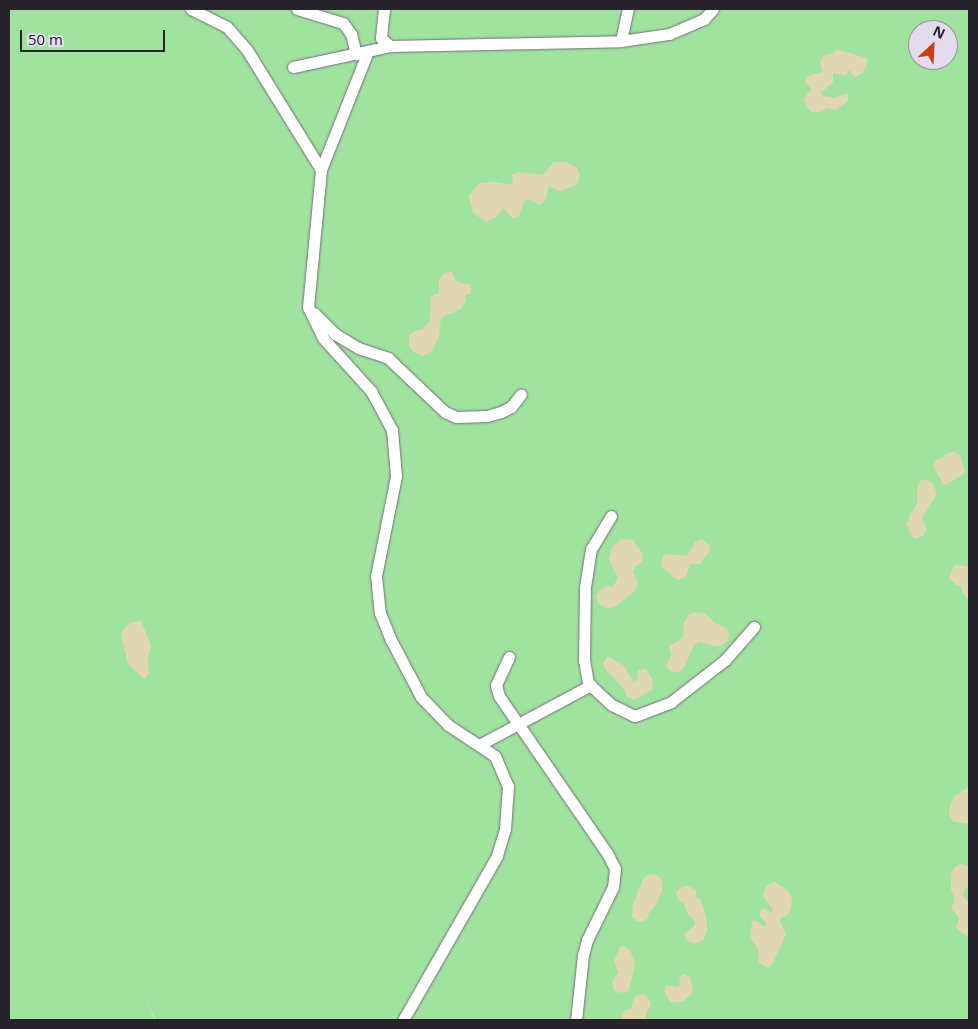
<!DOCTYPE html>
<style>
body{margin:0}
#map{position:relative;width:978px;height:1029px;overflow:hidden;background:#e5dbee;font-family:"Open Sans",sans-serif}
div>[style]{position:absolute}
.green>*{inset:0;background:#9fe39f}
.sand>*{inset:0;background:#e0d6b1}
.roads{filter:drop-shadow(0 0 1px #766d7d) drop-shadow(0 0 1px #766d7d)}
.service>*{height:11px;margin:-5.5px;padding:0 5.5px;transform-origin:5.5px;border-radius:5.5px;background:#fff}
span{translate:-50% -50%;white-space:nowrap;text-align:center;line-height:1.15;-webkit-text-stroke:4px #e5dbee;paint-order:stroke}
.frame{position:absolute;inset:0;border:10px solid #26232a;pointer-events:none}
.north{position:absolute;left:908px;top:20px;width:50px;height:50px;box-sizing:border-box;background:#e5dbee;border:1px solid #9991a0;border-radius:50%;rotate:25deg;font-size:14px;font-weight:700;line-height:20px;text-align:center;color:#26232a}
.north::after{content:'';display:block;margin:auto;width:18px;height:22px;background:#c83f18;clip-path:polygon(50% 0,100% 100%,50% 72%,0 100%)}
.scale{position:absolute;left:20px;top:30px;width:145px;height:22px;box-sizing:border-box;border:2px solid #26232a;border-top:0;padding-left:6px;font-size:15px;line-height:18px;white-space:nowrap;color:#26232a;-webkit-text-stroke:4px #e5dbee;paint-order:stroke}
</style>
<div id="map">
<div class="green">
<i style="clip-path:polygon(evenodd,9px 9px,969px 9px,969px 1020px,156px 1020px,145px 999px,155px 1020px,9px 1020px,9px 9px,918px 30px,948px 30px,948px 60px,918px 60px,918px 30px)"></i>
</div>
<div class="sand">
<i style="clip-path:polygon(836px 49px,866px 58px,868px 62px,863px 72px,858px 76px,854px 77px,849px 70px,846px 76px,833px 73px,833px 82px,821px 93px,823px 96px,835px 98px,847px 93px,849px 95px,847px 102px,835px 110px,828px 108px,820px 112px,812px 112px,806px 106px,804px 100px,808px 92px,812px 90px,805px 82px,807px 76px,823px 72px,820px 61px,823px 56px,834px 53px)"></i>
<i style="clip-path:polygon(554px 162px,567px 162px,577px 168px,580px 174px,577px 184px,561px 191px,549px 187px,544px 202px,539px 205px,529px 199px,524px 202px,519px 216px,513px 219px,503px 208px,497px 217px,486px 222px,473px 213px,469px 196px,479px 183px,495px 182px,513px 185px,512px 174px,520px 172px,542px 175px)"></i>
<i style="clip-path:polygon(452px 272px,457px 282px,471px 285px,471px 293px,465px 296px,466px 301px,461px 309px,441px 318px,439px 337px,432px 351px,423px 356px,414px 352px,409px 346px,409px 336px,413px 332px,423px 329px,430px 321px,431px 297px,439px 293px,439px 279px,444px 273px)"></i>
<i style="clip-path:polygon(954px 451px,960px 455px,965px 471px,962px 475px,946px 485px,943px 484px,933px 466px,936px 460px)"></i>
<i style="clip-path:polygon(926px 479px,933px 484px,937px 494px,922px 518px,927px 530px,923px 536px,914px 539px,906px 524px,917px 503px,917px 487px,920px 481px)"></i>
<i style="clip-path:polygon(621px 539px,633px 540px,643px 554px,642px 562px,636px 566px,633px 571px,638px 584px,634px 592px,616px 606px,607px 609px,599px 604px,596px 597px,600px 590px,606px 586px,612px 587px,618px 579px,609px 559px,612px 547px)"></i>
<i style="clip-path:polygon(702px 539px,709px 545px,710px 550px,700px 564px,690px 564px,686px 577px,678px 580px,661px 567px,663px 556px,668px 554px,687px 556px,695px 542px)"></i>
<i style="clip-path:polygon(961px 565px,969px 568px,969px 600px,963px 593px,961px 586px,956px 585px,949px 578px,954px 566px)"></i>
<i style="clip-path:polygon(695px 612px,705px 613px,715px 623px,726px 628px,729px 632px,728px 641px,718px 647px,699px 642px,694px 645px,683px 669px,676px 673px,670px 671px,666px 666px,671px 655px,669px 646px,683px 638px,684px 622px,689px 615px)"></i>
<i style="clip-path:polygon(141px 621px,151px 645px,148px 658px,149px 673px,144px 679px,128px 664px,121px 635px,125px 627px,132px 622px)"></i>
<i style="clip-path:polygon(608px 656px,623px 665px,634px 682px,637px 680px,638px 670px,646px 669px,653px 680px,652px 690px,634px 700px,627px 697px,624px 689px,605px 669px,603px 663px)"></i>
<i style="clip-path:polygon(969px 787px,969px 824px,954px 822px,949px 816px,949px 808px,954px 796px)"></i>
<i style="clip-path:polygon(960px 864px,969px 866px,969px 886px,964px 890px,963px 895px,968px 902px,969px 935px,967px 936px,959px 931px,956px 927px,959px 918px,951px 908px,955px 899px,951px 890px,951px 875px,954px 868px)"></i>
<i style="clip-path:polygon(651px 874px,659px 876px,662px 881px,662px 891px,654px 908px,649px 912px,648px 918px,643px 922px,636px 921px,632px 917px,633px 905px,644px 877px)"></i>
<i style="clip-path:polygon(775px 882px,788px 891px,792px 898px,791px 908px,788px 915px,781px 918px,780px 921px,786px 934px,772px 965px,768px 968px,759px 963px,758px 949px,750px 937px,752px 922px,754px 920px,764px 926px,767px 924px,759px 915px,761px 909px,765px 908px,771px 913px,773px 910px,763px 896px,765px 888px,768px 884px)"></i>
<i style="clip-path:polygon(688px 886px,696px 890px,696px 897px,701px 900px,707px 921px,707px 931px,703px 940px,694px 944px,687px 940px,684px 934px,695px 925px,695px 921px,688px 914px,684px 903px,679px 901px,676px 893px,680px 888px)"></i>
<i style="clip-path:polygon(621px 945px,630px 950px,635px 964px,629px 991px,620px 993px,614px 990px,612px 981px,618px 972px,614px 960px)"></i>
<i style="clip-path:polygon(685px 974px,690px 978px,693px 988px,691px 995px,682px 1002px,670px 1002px,664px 991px,666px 985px,679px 987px,680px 976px)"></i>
<i style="clip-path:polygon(640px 994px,646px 995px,650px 1002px,651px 1006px,647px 1010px,645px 1019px,622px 1020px,622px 1014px,626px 1010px,631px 1009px,634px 997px)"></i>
</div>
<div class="roads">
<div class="service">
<i style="left:191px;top:9px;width:40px;rotate:26.6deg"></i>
<i style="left:227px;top:27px;width:30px;rotate:49deg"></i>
<i style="left:247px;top:50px;width:141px;rotate:58.3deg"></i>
<i style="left:297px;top:9px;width:48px;rotate:16.9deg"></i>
<i style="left:343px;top:23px;width:14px;rotate:54deg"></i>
<i style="left:351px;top:34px;width:21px;rotate:76deg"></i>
<i style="left:384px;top:9px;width:29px;rotate:96deg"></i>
<i style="left:381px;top:38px;width:12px;rotate:42deg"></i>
<i style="left:621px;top:41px;width:33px;rotate:-78deg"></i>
<i style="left:368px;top:51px;width:128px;rotate:111.6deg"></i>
<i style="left:321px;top:170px;width:138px;rotate:95.4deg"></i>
<i style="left:308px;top:307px;width:34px;rotate:64deg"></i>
<i style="left:323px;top:338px;width:72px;rotate:47.8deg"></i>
<i style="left:371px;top:391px;width:44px;rotate:61.7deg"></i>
<i style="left:392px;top:430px;width:46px;rotate:85deg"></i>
<i style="left:396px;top:476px;width:102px;rotate:101.3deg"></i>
<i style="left:376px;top:576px;width:37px;rotate:84deg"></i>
<i style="left:380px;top:613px;width:29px;rotate:68deg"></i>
<i style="left:391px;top:640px;width:64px;rotate:62.2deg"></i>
<i style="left:421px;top:697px;width:39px;rotate:46deg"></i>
<i style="left:448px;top:725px;width:56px;rotate:33.4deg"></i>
<i style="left:495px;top:756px;width:33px;rotate:67deg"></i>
<i style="left:508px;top:786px;width:43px;rotate:94deg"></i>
<i style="left:505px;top:829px;width:28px;rotate:107deg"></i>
<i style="left:497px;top:856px;width:189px;rotate:119.8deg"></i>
<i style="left:293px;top:67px;width:99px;rotate:-12.2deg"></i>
<i style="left:390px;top:46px;width:231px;rotate:-1.2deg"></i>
<i style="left:621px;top:41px;width:49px;rotate:-8.3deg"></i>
<i style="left:669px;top:34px;width:38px;rotate:-23deg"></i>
<i style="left:704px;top:19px;width:13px;rotate:-48deg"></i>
<i style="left:314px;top:313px;width:30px;rotate:45deg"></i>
<i style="left:335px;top:334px;width:27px;rotate:31deg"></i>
<i style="left:358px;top:348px;width:32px;rotate:18deg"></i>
<i style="left:388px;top:358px;width:79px;rotate:43.5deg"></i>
<i style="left:445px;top:412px;width:12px;rotate:24deg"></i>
<i style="left:456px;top:417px;width:31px;rotate:-2deg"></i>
<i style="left:487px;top:416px;width:15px;rotate:-16deg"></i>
<i style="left:501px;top:412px;width:11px;rotate:-27deg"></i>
<i style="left:511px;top:407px;width:16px;rotate:-52deg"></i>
<i style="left:611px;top:516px;width:39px;rotate:121deg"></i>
<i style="left:591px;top:549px;width:38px;rotate:99deg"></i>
<i style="left:585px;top:587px;width:73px;rotate:90.8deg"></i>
<i style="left:584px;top:660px;width:23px;rotate:80deg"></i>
<i style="left:588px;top:683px;width:33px;rotate:43deg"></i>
<i style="left:612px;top:705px;width:25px;rotate:26deg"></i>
<i style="left:635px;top:716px;width:39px;rotate:-21deg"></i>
<i style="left:671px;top:702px;width:68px;rotate:-37.9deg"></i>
<i style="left:725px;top:660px;width:44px;rotate:-48.7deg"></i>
<i style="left:509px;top:657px;width:31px;rotate:115deg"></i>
<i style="left:496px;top:685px;width:11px;rotate:75deg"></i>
<i style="left:499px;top:696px;width:191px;rotate:55.5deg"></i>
<i style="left:607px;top:853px;width:18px;rotate:63deg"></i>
<i style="left:615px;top:869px;width:18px;rotate:96deg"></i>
<i style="left:613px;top:887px;width:59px;rotate:116.1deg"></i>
<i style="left:587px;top:940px;width:16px;rotate:105deg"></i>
<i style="left:583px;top:955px;width:65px;rotate:96.1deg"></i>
<i style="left:479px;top:745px;width:127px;rotate:-28.2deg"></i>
</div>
</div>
<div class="frame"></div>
<div class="north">N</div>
<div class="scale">50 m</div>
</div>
